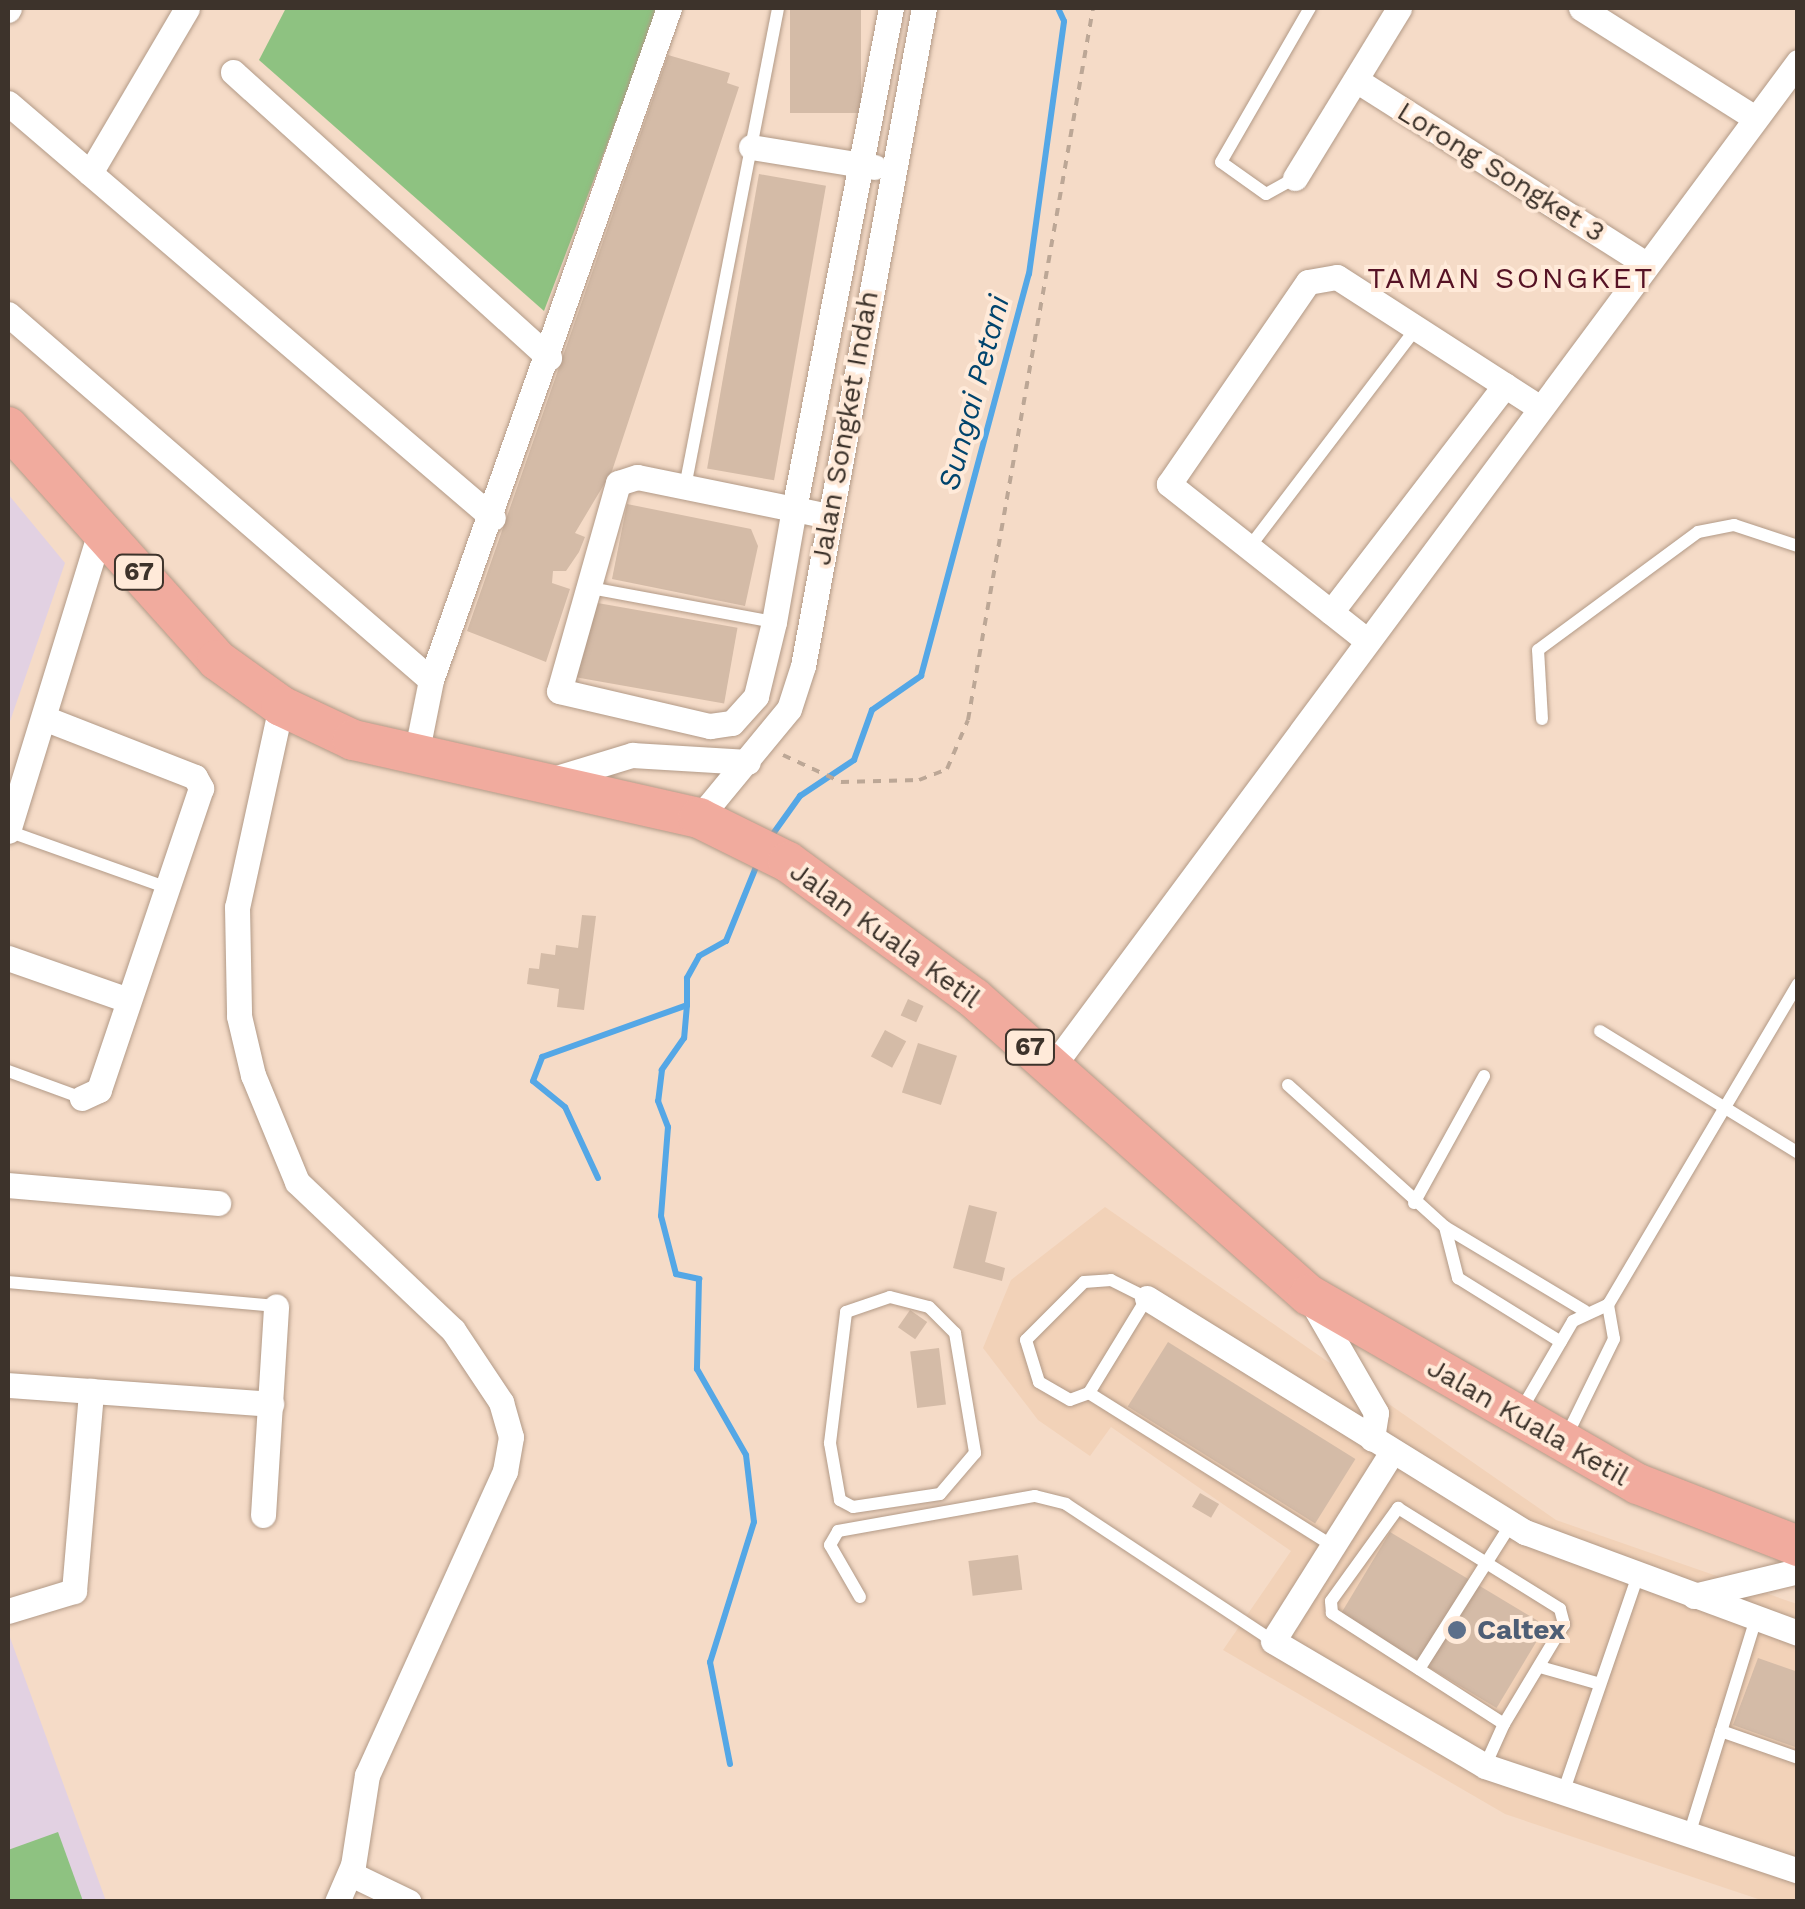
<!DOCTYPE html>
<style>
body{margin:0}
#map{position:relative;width:1805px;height:1909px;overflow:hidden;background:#f5dbc7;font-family:"Work Sans",sans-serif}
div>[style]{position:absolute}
.built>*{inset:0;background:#f2d2b8}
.education>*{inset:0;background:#e2d1e2}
.green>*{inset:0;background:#8ec281}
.stream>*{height:6px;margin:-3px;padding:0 3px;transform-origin:3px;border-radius:3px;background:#54a7e6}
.building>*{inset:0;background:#d4bba7;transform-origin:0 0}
.path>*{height:4px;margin-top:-2px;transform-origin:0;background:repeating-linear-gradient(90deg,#bca796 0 8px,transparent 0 16px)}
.roads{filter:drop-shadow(0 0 2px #b29a87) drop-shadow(0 0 2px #b29a87)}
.lane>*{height:12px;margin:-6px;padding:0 6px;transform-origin:6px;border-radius:6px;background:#fff}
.street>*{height:25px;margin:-12.5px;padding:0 12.5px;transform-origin:12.5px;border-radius:12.5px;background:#fff}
.primary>*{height:40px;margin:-20px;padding:0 20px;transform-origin:20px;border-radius:20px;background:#f1ab9e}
.dots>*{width:28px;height:28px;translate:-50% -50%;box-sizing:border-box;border:5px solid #ffead9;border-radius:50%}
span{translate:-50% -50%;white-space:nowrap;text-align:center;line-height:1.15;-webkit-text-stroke:8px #ffead9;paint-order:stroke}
.shield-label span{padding:2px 8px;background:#ffead9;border:2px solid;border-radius:8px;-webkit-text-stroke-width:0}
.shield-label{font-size:25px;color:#3d332b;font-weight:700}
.street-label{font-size:28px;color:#3d332b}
.service-label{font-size:28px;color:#4e5e75;font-weight:700}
.left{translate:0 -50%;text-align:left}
.neighbourhood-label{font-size:30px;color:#561225;letter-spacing:2.5px}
.water-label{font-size:30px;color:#00446d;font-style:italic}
.frame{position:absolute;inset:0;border:10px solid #3d332b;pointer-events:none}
</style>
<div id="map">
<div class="built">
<i style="clip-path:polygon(1105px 1207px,1556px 1520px,1797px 1604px,1797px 1901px,1764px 1901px,1505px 1814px,1223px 1650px,1291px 1551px,1111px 1427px,1090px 1456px,1038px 1420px,983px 1348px,1011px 1280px)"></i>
</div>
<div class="education">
<i style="clip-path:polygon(8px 494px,65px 563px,8px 727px)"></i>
<i style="clip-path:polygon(8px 1632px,106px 1901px,8px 1901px)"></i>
</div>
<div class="green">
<i style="clip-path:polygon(286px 8px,659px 8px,544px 311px,259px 60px)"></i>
<i style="clip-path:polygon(58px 1832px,83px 1901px,8px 1901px,8px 1850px)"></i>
</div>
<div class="stream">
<i style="left:770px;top:838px;width:52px;rotate:-54.5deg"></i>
<i style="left:800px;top:796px;width:65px;rotate:-33.7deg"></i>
<i style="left:854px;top:760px;width:53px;rotate:-70.2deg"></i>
<i style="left:872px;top:710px;width:60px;rotate:-34.8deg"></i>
<i style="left:921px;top:676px;width:416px;rotate:-75deg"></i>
<i style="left:1029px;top:274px;width:255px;rotate:-82.1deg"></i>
<i style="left:1064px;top:21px;width:14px;rotate:-115deg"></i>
<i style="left:687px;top:1005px;width:33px;rotate:95deg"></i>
<i style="left:684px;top:1038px;width:39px;rotate:125deg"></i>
<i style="left:662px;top:1070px;width:31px;rotate:97deg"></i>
<i style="left:658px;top:1101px;width:28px;rotate:69deg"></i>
<i style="left:668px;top:1127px;width:89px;rotate:94.5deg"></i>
<i style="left:661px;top:1216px;width:60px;rotate:75.5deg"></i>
<i style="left:676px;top:1274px;width:24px;rotate:12deg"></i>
<i style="left:699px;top:1279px;width:90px;rotate:91.3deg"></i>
<i style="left:697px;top:1369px;width:99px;rotate:60.3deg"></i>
<i style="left:746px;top:1455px;width:67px;rotate:83.2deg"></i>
<i style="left:754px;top:1522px;width:147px;rotate:107.4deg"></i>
<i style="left:710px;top:1662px;width:104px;rotate:78.9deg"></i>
<i style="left:598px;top:1178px;width:78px;rotate:-114.9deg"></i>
<i style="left:565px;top:1107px;width:41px;rotate:-140.9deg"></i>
<i style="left:533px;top:1081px;width:26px;rotate:-69deg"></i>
<i style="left:542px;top:1057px;width:154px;rotate:-19.7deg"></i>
<i style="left:687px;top:1005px;width:27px;rotate:-90deg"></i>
<i style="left:687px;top:978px;width:25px;rotate:-61deg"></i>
<i style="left:699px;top:956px;width:31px;rotate:-29deg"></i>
<i style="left:726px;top:941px;width:85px;rotate:-67.9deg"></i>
</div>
<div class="building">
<i style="left:790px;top:8px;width:71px;height:105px"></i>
<i style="clip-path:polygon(668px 55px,730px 73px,727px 83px,739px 87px,612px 471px,575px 533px,585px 537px,579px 552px,566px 571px,553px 571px,552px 583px,570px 589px,546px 662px,467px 631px)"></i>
<i style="left:759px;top:174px;width:68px;height:299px;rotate:10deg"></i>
<i style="clip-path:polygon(627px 504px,751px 529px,758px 546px,745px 606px,612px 579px)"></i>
<i style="left:575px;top:599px;width:165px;height:77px;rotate:10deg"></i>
<i style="clip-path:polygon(582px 915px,596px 916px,584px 1010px,557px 1007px,559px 989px,527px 984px,529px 968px,539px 969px,541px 953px,555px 955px,556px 945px,578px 948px)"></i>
<i style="left:908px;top:999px;width:17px;height:18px;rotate:24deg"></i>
<i style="left:885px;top:1030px;width:24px;height:30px;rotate:28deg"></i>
<i style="left:918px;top:1043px;width:41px;height:52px;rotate:18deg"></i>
<i style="clip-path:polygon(969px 1205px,997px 1212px,985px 1262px,1005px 1268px,1002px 1281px,953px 1268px)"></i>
<i style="left:910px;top:1310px;width:21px;height:21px;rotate:35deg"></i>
<i style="left:1168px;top:1342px;width:221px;height:76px;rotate:32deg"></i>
<i style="left:939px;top:1348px;width:57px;height:29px;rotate:83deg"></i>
<i style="left:1200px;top:1493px;width:22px;height:16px;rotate:30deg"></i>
<i style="left:1390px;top:1532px;width:182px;height:96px;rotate:31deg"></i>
<i style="left:1018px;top:1555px;width:35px;height:50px;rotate:83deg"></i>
<i style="clip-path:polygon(1758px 1658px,1798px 1672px,1798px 1748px,1733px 1725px)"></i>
</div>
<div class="path">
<i style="left:783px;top:755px;width:64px;rotate:25deg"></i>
<i style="left:841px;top:782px;width:78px;rotate:-1.5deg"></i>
<i style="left:919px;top:780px;width:30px;rotate:-21deg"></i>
<i style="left:947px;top:769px;width:53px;rotate:-66.8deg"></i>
<i style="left:968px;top:720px;width:723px;rotate:-80.04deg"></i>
</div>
<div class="roads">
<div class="lane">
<i style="left:1295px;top:178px;width:33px;rotate:151deg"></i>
<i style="left:1266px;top:194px;width:55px;rotate:-144.6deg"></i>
<i style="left:1221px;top:162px;width:178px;rotate:-60deg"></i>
<i style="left:685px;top:487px;width:488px;rotate:-79deg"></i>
<i style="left:1248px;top:549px;width:275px;rotate:-52.7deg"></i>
<i style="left:585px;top:587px;width:192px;rotate:10.5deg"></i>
<i style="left:1542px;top:719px;width:69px;rotate:-93.3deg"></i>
<i style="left:1538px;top:650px;width:199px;rotate:-36.4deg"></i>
<i style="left:1698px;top:532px;width:37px;rotate:-11deg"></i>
<i style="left:1734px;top:525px;width:67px;rotate:18.2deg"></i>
<i style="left:8px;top:831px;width:170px;rotate:19.6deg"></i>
<i style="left:1600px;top:1031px;width:233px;rotate:31.6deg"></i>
<i style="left:8px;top:1071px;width:79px;rotate:20deg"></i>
<i style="left:1288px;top:1085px;width:212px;rotate:42.1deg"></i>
<i style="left:1445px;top:1227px;width:163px;rotate:31deg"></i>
<i style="left:1414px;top:1203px;width:145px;rotate:-61.1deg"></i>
<i style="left:1445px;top:1227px;width:53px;rotate:75.7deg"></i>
<i style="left:1458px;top:1278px;width:121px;rotate:31.9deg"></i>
<i style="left:8px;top:1282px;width:269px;rotate:5.1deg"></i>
<i style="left:890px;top:1297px;width:40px;rotate:14.4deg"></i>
<i style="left:929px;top:1307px;width:37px;rotate:45deg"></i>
<i style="left:955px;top:1333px;width:122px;rotate:80.5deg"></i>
<i style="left:975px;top:1453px;width:54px;rotate:130.5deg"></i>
<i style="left:940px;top:1494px;width:88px;rotate:171.5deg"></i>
<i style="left:853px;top:1507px;width:15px;rotate:-152deg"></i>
<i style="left:840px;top:1500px;width:58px;rotate:-100deg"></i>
<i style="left:830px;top:1443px;width:132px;rotate:-83deg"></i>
<i style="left:846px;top:1312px;width:46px;rotate:-18.8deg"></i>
<i style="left:1089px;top:1393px;width:20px;rotate:160deg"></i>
<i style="left:1070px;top:1400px;width:36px;rotate:-150deg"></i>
<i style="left:1039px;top:1382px;width:44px;rotate:-107.2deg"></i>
<i style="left:1026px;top:1340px;width:82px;rotate:-45deg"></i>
<i style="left:1084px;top:1282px;width:27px;rotate:-4deg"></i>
<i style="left:1111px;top:1280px;width:40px;rotate:26.6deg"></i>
<i style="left:1147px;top:1298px;width:111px;rotate:121.4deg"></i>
<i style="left:1089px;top:1393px;width:288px;rotate:32.1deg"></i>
<i style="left:1520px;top:1412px;width:105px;rotate:-59.8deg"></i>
<i style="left:1573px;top:1321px;width:38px;rotate:-25deg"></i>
<i style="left:1608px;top:1305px;width:373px;rotate:-59.4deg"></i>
<i style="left:1567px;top:1435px;width:107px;rotate:-63.9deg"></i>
<i style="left:1614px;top:1339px;width:35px;rotate:-100deg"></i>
<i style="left:1398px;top:1508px;width:191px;rotate:31.9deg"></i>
<i style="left:1560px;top:1609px;width:16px;rotate:75deg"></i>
<i style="left:1564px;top:1624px;width:117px;rotate:121deg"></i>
<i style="left:1504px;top:1724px;width:205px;rotate:-147.2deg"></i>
<i style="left:1332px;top:1613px;width:12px;rotate:-95deg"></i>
<i style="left:1331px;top:1601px;width:115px;rotate:-54.2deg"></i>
<i style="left:860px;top:1597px;width:60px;rotate:-120deg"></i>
<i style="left:830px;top:1545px;width:16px;rotate:-60deg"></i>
<i style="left:838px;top:1531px;width:200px;rotate:-10.1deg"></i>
<i style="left:1035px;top:1496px;width:32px;rotate:14deg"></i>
<i style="left:1066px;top:1504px;width:248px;rotate:33.5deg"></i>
<i style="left:1540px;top:1667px;width:62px;rotate:15.8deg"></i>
<i style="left:1419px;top:1669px;width:172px;rotate:-57.6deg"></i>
<i style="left:1721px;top:1731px;width:82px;rotate:19.3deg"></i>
<i style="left:1485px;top:1766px;width:46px;rotate:-65.7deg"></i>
<i style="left:1563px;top:1793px;width:231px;rotate:-71deg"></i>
<i style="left:1689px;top:1835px;width:226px;rotate:-72.8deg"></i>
</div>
<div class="street">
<i style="left:1581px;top:8px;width:206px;rotate:32.3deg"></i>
<i style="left:8px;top:10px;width:2px;rotate:-63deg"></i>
<i style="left:233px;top:72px;width:426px;rotate:42.1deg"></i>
<i style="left:1356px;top:80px;width:343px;rotate:32.4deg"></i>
<i style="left:8px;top:103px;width:638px;rotate:40.55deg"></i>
<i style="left:751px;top:147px;width:125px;rotate:9.2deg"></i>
<i style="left:90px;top:173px;width:191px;rotate:-59.5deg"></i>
<i style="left:1295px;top:178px;width:199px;rotate:-58.5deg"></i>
<i style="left:8px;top:314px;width:559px;rotate:40.87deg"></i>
<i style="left:828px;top:516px;width:35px;rotate:-168deg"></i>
<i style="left:794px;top:509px;width:160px;rotate:-168.5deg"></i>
<i style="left:637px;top:477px;width:20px;rotate:162deg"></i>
<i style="left:618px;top:483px;width:216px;rotate:105.8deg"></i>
<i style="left:559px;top:691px;width:155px;rotate:13.1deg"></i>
<i style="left:710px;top:726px;width:22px;rotate:-8deg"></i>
<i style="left:732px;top:723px;width:36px;rotate:-48deg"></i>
<i style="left:756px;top:696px;width:76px;rotate:-76.3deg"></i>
<i style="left:774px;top:622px;width:115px;rotate:-80deg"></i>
<i style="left:794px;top:509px;width:510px;rotate:-79.04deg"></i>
<i style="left:1331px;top:612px;width:286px;rotate:-52.5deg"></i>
<i style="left:1365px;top:639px;width:250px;rotate:-141.7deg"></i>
<i style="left:1169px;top:484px;width:245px;rotate:-55.5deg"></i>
<i style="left:1308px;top:282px;width:29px;rotate:-10deg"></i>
<i style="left:1337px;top:277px;width:238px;rotate:32.8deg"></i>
<i style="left:281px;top:706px;width:206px;rotate:102.3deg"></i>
<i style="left:237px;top:907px;width:109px;rotate:88.9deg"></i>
<i style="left:239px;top:1016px;width:61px;rotate:76.7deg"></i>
<i style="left:253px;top:1075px;width:116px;rotate:67.6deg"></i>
<i style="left:297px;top:1182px;width:215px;rotate:43.5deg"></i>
<i style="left:453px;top:1330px;width:87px;rotate:56.3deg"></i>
<i style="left:501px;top:1402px;width:36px;rotate:74deg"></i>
<i style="left:511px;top:1437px;width:35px;rotate:100deg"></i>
<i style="left:505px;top:1471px;width:334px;rotate:114.4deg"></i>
<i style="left:367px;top:1775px;width:91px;rotate:98.8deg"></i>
<i style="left:353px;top:1865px;width:40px;rotate:113.4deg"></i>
<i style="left:44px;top:718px;width:162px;rotate:21.3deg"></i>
<i style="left:195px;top:777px;width:13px;rotate:61deg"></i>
<i style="left:201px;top:788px;width:319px;rotate:108.7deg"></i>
<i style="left:99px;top:1090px;width:19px;rotate:155deg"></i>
<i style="left:416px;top:755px;width:76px;rotate:-78.7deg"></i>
<i style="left:431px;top:680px;width:713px;rotate:-70.5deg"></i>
<i style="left:550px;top:780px;width:86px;rotate:-17deg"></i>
<i style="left:632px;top:755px;width:116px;rotate:3.5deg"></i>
<i style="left:699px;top:818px;width:141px;rotate:-50.5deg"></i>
<i style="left:789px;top:709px;width:45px;rotate:-72deg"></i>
<i style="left:803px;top:666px;width:669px;rotate:-79.58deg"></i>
<i style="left:8px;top:831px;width:319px;rotate:-72.9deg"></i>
<i style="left:8px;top:958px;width:127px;rotate:19.3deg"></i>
<i style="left:1053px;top:1066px;width:1250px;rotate:-53.42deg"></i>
<i style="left:8px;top:1185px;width:211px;rotate:4.9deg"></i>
<i style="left:1147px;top:1298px;width:445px;rotate:31.8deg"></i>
<i style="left:1525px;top:1532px;width:291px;rotate:20.3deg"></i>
<i style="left:1312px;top:1302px;width:128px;rotate:60deg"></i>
<i style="left:1376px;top:1413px;width:26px;rotate:99deg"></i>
<i style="left:8px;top:1385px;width:264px;rotate:4.1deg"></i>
<i style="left:1392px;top:1452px;width:223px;rotate:122.2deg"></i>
<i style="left:1273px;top:1641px;width:246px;rotate:30.5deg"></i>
<i style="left:1485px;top:1766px;width:330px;rotate:18.5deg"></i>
<i style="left:263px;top:1515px;width:209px;rotate:-86.4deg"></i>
<i style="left:1694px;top:1596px;width:107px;rotate:-13.5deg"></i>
<i style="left:8px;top:1611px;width:69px;rotate:-16.9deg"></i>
<i style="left:74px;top:1591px;width:201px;rotate:-85.1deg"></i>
<i style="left:351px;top:1874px;width:64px;rotate:25.8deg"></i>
</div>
<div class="primary">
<i style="left:8px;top:427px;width:313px;rotate:48.1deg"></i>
<i style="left:217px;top:660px;width:79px;rotate:35.7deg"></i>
<i style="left:281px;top:706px;width:80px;rotate:25.3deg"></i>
<i style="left:353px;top:740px;width:355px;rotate:12.7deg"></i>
<i style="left:699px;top:818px;width:99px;rotate:26.3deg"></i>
<i style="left:788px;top:862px;width:230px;rotate:36.2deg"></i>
<i style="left:974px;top:998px;width:448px;rotate:41.6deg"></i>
<i style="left:1309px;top:1295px;width:379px;rotate:29.9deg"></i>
<i style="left:1638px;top:1484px;width:172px;rotate:21.2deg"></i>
</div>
</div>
<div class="dots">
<i style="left:1457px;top:1630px;background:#5c6f8a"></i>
</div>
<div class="shield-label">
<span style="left:139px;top:572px">67</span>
<span style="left:1030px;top:1047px">67</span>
</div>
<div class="street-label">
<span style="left:1501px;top:172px;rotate:32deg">Lorong Songket 3</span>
<span style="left:845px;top:428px;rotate:-80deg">Jalan Songket Indah</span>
<span style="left:885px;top:935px;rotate:36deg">Jalan Kuala Ketil</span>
<span style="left:1528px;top:1422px;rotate:30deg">Jalan Kuala Ketil</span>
</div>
<div class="service-label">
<span class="left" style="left:1477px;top:1630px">Caltex</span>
</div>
<div class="neighbourhood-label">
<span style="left:1511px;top:278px">TAMAN SONGKET</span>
</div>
<div class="water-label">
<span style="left:974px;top:393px;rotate:-75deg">Sungai Petani</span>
</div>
<div class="frame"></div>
</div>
